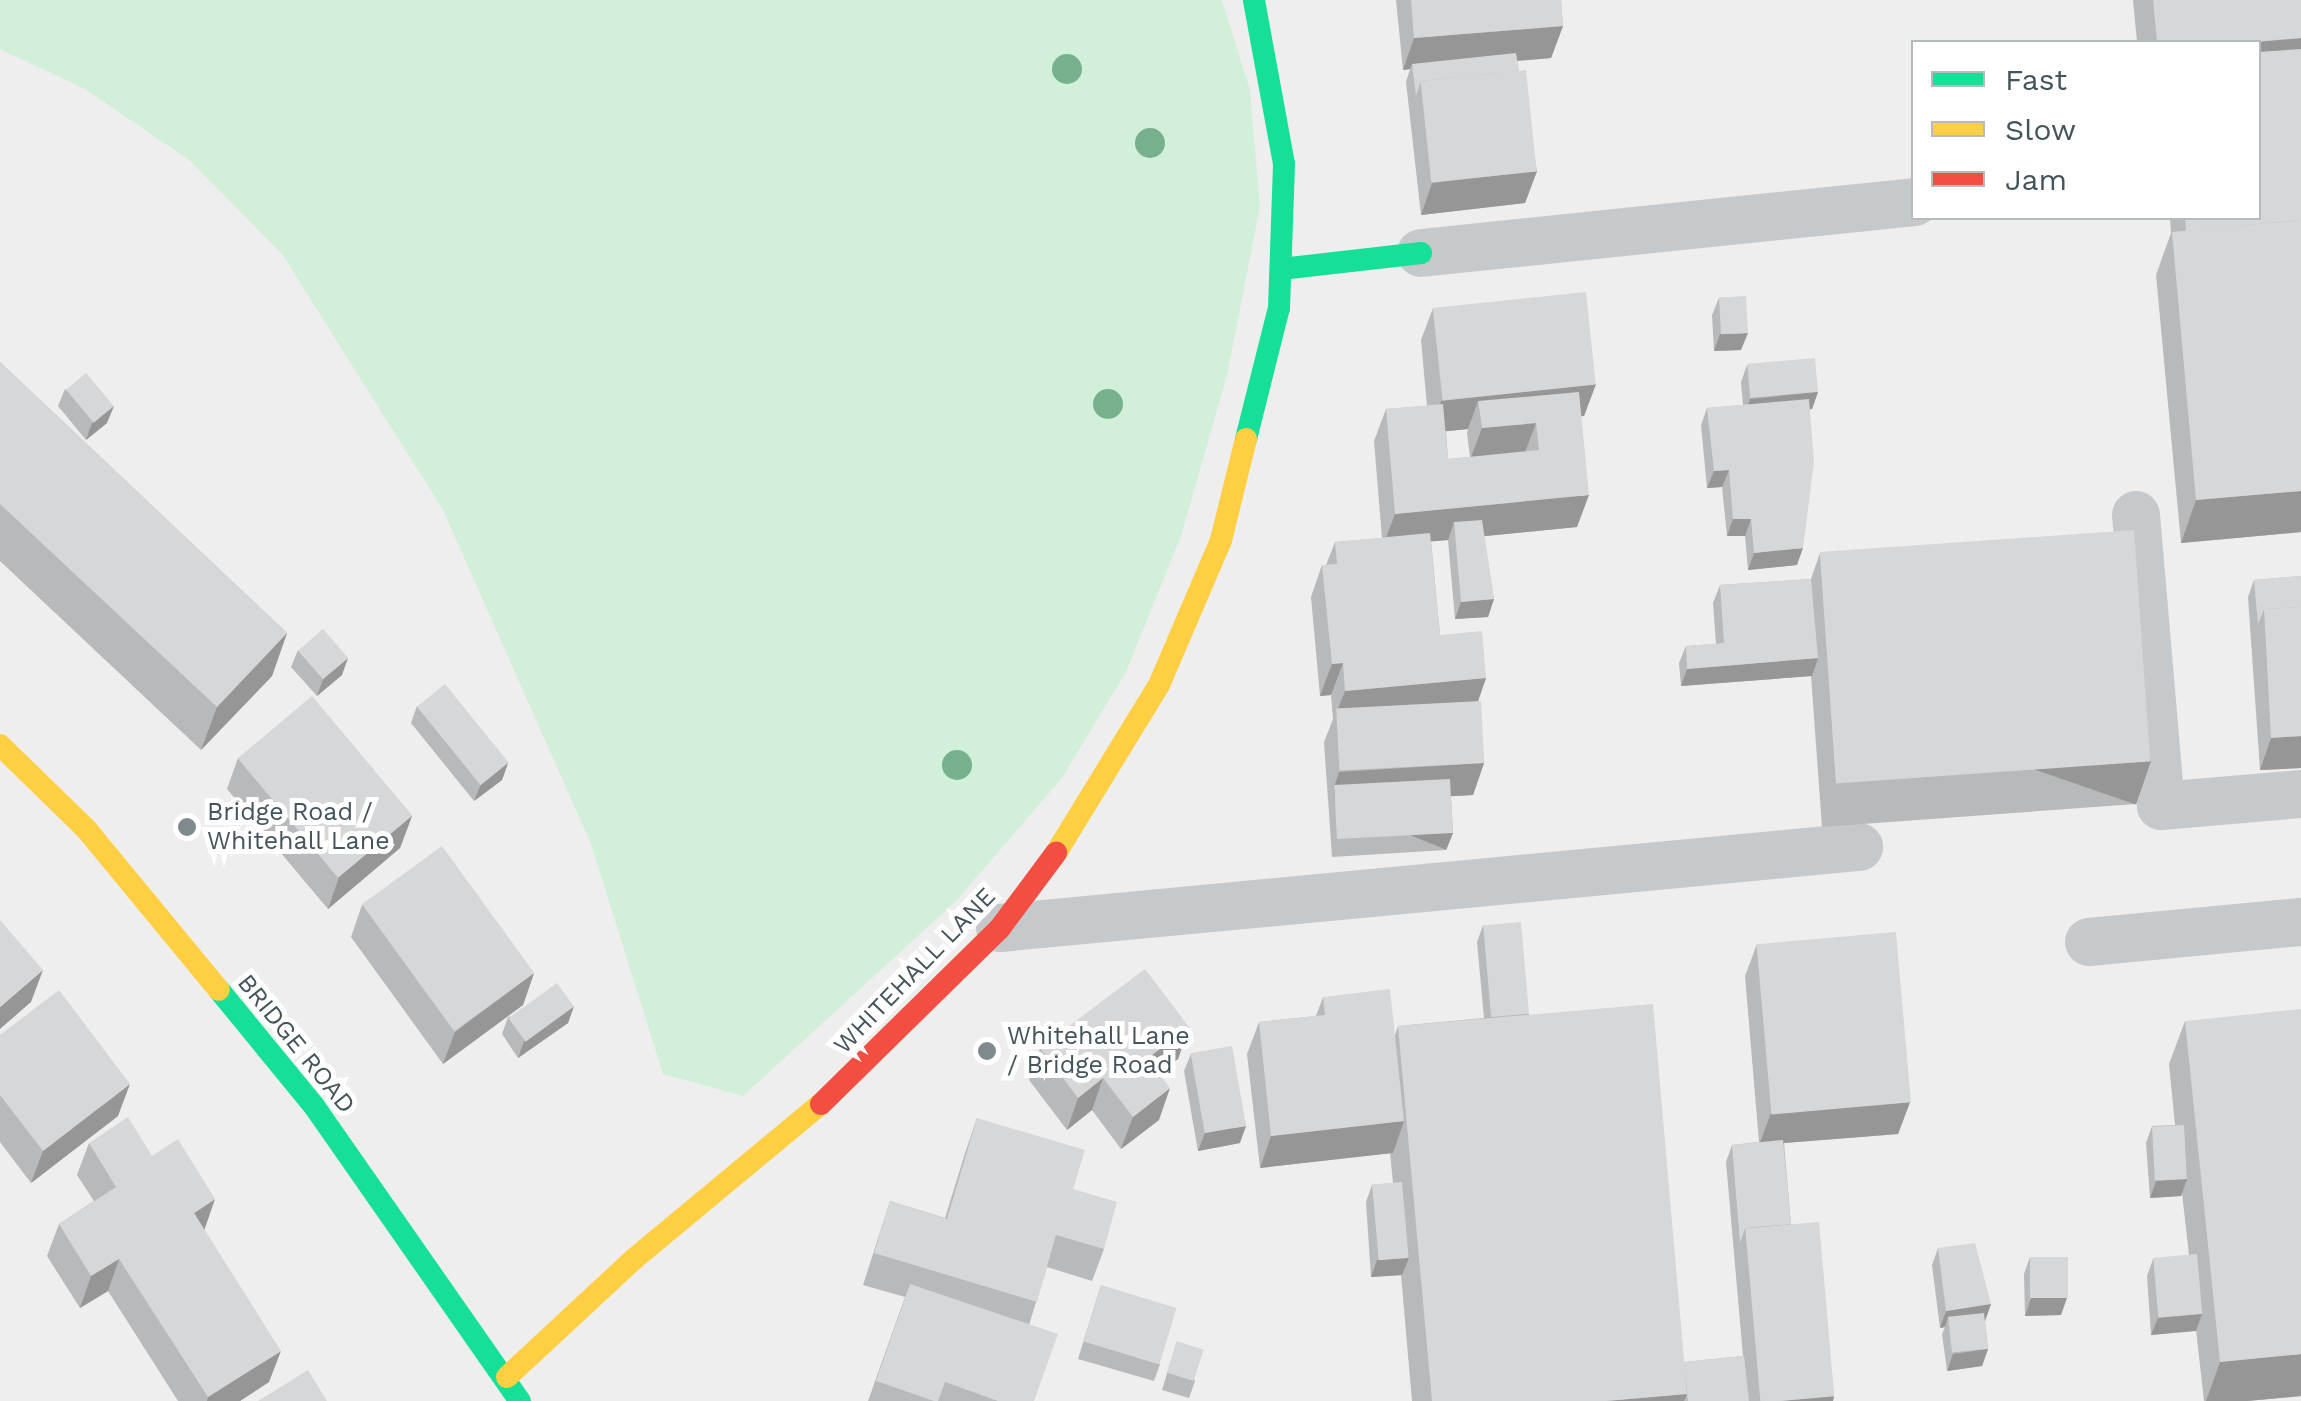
<!DOCTYPE html>
<style>
body{margin:0}
#map{position:relative;width:2301px;height:1401px;overflow:hidden;background:#efeeee;font-family:"Work Sans",sans-serif}
div>[style]{position:absolute}
.green>*{inset:0;background:#d2efda}
.lane>*{height:48px;margin:-24px;padding:0 24px;transform-origin:24px;border-radius:24px;background:#c6c9cb}
.fast>*{height:22px;margin:-11px;padding:0 11px;transform-origin:11px;border-radius:11px;background:#16e098}
.slow>*{height:22px;margin:-11px;padding:0 11px;transform-origin:11px;border-radius:11px;background:#ffcf43}
.jam>*{height:22px;margin:-11px;padding:0 11px;transform-origin:11px;border-radius:11px;background:#f24e42}
.trees>*{width:30px;height:30px;margin:-15px;border-radius:50%;background:#77b08d}
.wall>*{inset:0;background:#b8b9ba}
.shaded-wall>*{inset:0;background:#969697;transform-origin:0 0}
.building>*{inset:0;background:#d6d7d8;transform-origin:0 0}
.dots>*{width:28px;height:28px;translate:-50% -50%;box-sizing:border-box;border:5px solid #fff;border-radius:50%}
span{translate:-50% -50%;white-space:nowrap;text-align:center;line-height:1.15;-webkit-text-stroke:10px #fff;paint-order:stroke}
.poi-label{font-size:25px;color:#45535b}
.left{translate:0 -50%;text-align:left}
.street-label{font-size:25px;color:#45535b}
.legend{position:absolute;left:1911px;top:40px;width:350px;height:180px;box-sizing:border-box;background:#fff;border:2px solid #b5babd;margin:0;padding:12px 18px;list-style:none;font-size:30px;color:#45535b}
.legend li{display:flex;align-items:center;gap:20px;height:50px}
.legend b{width:50px;border:2px solid #b5babd}
</style>
<div id="map">
<div class="green">
<i style="clip-path:polygon(0 0,1222px 0,1250px 90px,1260px 207px,1227px 375px,1181px 536px,1126px 672px,1062px 778px,955px 902px,743px 1096px,663px 1074px,591px 844px,443px 510px,282px 254px,189px 160px,85px 89px,0 49px)"></i>
</div>
<div class="lane">
<i style="left:1421px;top:253px;width:496px;rotate:-5.9deg"></i>
<i style="left:2136px;top:515px;width:292px;rotate:85.1deg"></i>
<i style="left:2161px;top:806px;width:141px;rotate:-4.9deg"></i>
<i style="left:1000px;top:928px;width:863px;rotate:-5.39deg"></i>
<i style="left:2089px;top:942px;width:213px;rotate:-5.4deg"></i>
</div>
<div class="fast">
<i style="left:1281px;top:269px;width:141px;rotate:-6.5deg"></i>
<i style="left:1246px;top:439px;width:135px;rotate:-75.9deg"></i>
<i style="left:1279px;top:308px;width:144px;rotate:-88deg"></i>
<i style="left:1284px;top:164px;width:167px;rotate:-100.4deg"></i>
<i style="left:219px;top:990px;width:150px;rotate:50.7deg"></i>
<i style="left:314px;top:1106px;width:360px;rotate:55.1deg"></i>
</div>
<div class="slow">
<i style="left:0;top:745px;width:122px;rotate:44.3deg"></i>
<i style="left:87px;top:830px;width:207px;rotate:50.5deg"></i>
<i style="left:1056px;top:853px;width:197px;rotate:-58.5deg"></i>
<i style="left:1159px;top:685px;width:158px;rotate:-66.8deg"></i>
<i style="left:1221px;top:540px;width:104px;rotate:-76.1deg"></i>
<i style="left:507px;top:1377px;width:173px;rotate:-42.9deg"></i>
<i style="left:634px;top:1259px;width:243px;rotate:-39.7deg"></i>
</div>
<div class="jam">
<i style="left:821px;top:1104px;width:251px;rotate:-44.5deg"></i>
<i style="left:1000px;top:928px;width:94px;rotate:-53.3deg"></i>
</div>
<div class="trees">
<i style="left:1067px;top:69px"></i>
<i style="left:1150px;top:143px"></i>
<i style="left:1108px;top:404px"></i>
<i style="left:957px;top:765px"></i>
</div>
<div class="wall">
<i style="clip-path:polygon(1396px 0,1561px 0,1563px 26px,1551px 58px,1517px 61px,1537px 171px,1525px 203px,1421px 215px,1406px 82px,1410px 69px,1403px 70px)"></i>
<i style="clip-path:polygon(2133px 0,2301px 0,2301px 532px,2181px 543px,2156px 275px,2171px 233px,2170px 218px,2258px 218px,2258px 42px,2137px 42px)"></i>
<i style="clip-path:polygon(1719px 298px,1741px 350px,1714px 351px,1712px 315px)"></i>
<i style="clip-path:polygon(evenodd,1433px 308px,1596px 384px,1584px 416px,1581px 416px,1577px 527px,1484px 536px,1494px 599px,1488px 617px,1455px 619px,1448px 540px,1431px 541px,1440px 635px,1486px 678px,1478px 701px,1484px 763px,1473px 795px,1451px 796px,1453px 833px,1446px 850px,1332px 857px,1324px 742px,1333px 719px,1331px 695px,1320px 696px,1311px 597px,1322px 565px,1326px 565px,1335px 542px,1382px 538px,1374px 441px,1386px 409px,1427px 406px,1421px 340px,1433px 308px,1468px 429px,1467px 433px,1470px 457px,1448px 459px,1446px 431px,1468px 429px)"></i>
<i style="clip-path:polygon(0 362px,287px 633px,272px 676px,201px 750px,0 561px)"></i>
<i style="clip-path:polygon(1747px 365px,1818px 392px,1812px 409px,1810px 409px,1797px 565px,1748px 570px,1745px 536px,1727px 536px,1722px 487px,1707px 488px,1701px 425px,1707px 408px,1743px 405px,1741px 382px)"></i>
<i style="clip-path:polygon(65px 389px,107px 423px,86px 440px,58px 406px)"></i>
<i style="clip-path:polygon(1820px 553px,2151px 761px,2136px 804px,1822px 827px,1811px 676px,1681px 686px,1679px 663px,1686px 646px,1716px 644px,1713px 603px,1720px 585px,1811px 579px)"></i>
<i style="clip-path:polygon(2301px 576px,2301px 768px,2260px 770px,2248px 597px,2254px 580px)"></i>
<i style="clip-path:polygon(298px 650px,342px 675px,317px 696px,291px 667px)"></i>
<i style="clip-path:polygon(417px 706px,508px 763px,502px 780px,474px 801px,411px 723px)"></i>
<i style="clip-path:polygon(238px 758px,412px 816px,400px 848px,328px 909px,227px 789px)"></i>
<i style="clip-path:polygon(362px 905px,534px 973px,523px 1005px,443px 1064px,351px 937px)"></i>
<i style="clip-path:polygon(1483px 925px,1529px 1014px,1684px 1362px,1743px 1356px,1726px 1162px,1732px 1145px,1759px 1142px,1745px 976px,1757px 944px,1910px 1102px,1898px 1134px,1784px 1143px,1791px 1224px,1834px 1396px,1833px 1401px,1412px 1401px,1401px 1275px,1371px 1277px,1366px 1202px,1372px 1185px,1393px 1183px,1390px 1153px,1260px 1168px,1247px 1054px,1259px 1022px,1316px 1016px,1323px 997px,1395px 1035px,1398px 1026px,1484px 1018px,1477px 942px)"></i>
<i style="clip-path:polygon(574px 1006px,568px 1023px,518px 1058px,502px 1034px,508px 1017px)"></i>
<i style="clip-path:polygon(2185px 1021px,2301px 1396px,2247px 1401px,2204px 1401px,2196px 1330px,2151px 1335px,2147px 1276px,2153px 1259px,2189px 1255px,2182px 1193px,2181px 1196px,2150px 1198px,2146px 1143px,2152px 1126px,2175px 1125px,2169px 1064px)"></i>
<i style="clip-path:polygon(1189px 1027px,1178px 1059px,1159px 1073px,1159px 1120px,1121px 1149px,1092px 1110px,1067px 1130px,1029px 1080px,1040px 1048px)"></i>
<i style="clip-path:polygon(0 1035px,118px 1116px,31px 1183px,0 1142px)"></i>
<i style="clip-path:polygon(1191px 1054px,1240px 1143px,1198px 1151px,1184px 1071px)"></i>
<i style="clip-path:polygon(977px 1118px,1104px 1249px,1092px 1281px,1047px 1267px,1029px 1325px,1034px 1401px,868px 1401px,905px 1297px,863px 1285px,890px 1201px,945px 1218px,966px 1150px)"></i>
<i style="clip-path:polygon(89px 1143px,152px 1156px,204px 1230px,269px 1382px,240px 1401px,178px 1401px,108px 1291px,80px 1308px,47px 1256px,59px 1224px,94px 1201px,77px 1175px)"></i>
<i style="clip-path:polygon(1938px 1248px,1991px 1304px,1985px 1321px,1988px 1349px,1982px 1366px,1947px 1371px,1942px 1334px,1945px 1327px,1940px 1328px,1932px 1265px)"></i>
<i style="clip-path:polygon(2030px 1257px,2061px 1315px,2025px 1316px,2024px 1274px)"></i>
<i style="clip-path:polygon(1101px 1285px,1160px 1364px,1154px 1381px,1078px 1359px)"></i>
<i style="clip-path:polygon(1177px 1341px,1195px 1381px,1189px 1398px,1162px 1390px)"></i>
</div>
<div class="shaded-wall">
<i style="clip-path:polygon(1563px 26px,1551px 58px,1413px 69px,1412px 64px,1410px 69px,1403px 70px,1414px 38px)"></i>
<i style="clip-path:polygon(2301px 38px,2301px 79px,2258px 83px,2258px 42px)"></i>
<i style="clip-path:polygon(1537px 171px,1525px 203px,1421px 215px,1432px 183px)"></i>
<i style="clip-path:polygon(1748px 333px,1741px 350px,1714px 351px,1720px 334px)"></i>
<i style="clip-path:polygon(1596px 384px,1584px 416px,1482px 427px,1478px 401px,1468px 429px,1430px 433px,1441px 401px)"></i>
<i style="clip-path:polygon(1818px 392px,1812px 409px,1744px 416px,1750px 399px)"></i>
<i style="clip-path:polygon(114px 406px,107px 423px,86px 440px,92px 423px)"></i>
<i style="clip-path:polygon(1536px 423px,1524px 455px,1470px 460px,1482px 428px)"></i>
<i style="clip-path:polygon(1729px 470px,1722px 487px,1707px 488px,1714px 471px)"></i>
<i style="clip-path:polygon(2301px 491px,2301px 532px,2181px 543px,2196px 500px)"></i>
<i style="clip-path:polygon(1589px 495px,1577px 527px,1456px 539px,1454px 522px,1448px 540px,1383px 546px,1395px 514px)"></i>
<i style="clip-path:polygon(1733px 519px,1751px 519px,1745px 536px,1727px 536px)"></i>
<i style="clip-path:polygon(1803px 548px,1797px 565px,1748px 570px,1754px 553px)"></i>
<i style="clip-path:polygon(1494px 599px,1488px 617px,1455px 619px,1461px 602px)"></i>
<i style="clip-path:polygon(287px 633px,272px 676px,201px 750px,217px 707px)"></i>
<i style="clip-path:polygon(348px 658px,342px 675px,317px 696px,323px 679px)"></i>
<i style="clip-path:polygon(1818px 658px,1812px 676px,1681px 686px,1687px 669px)"></i>
<i style="clip-path:polygon(1343px 663px,1331px 695px,1320px 696px,1332px 664px)"></i>
<i style="clip-path:polygon(1486px 678px,1475px 710px,1336px 714px,1345px 691px)"></i>
<i style="clip-path:polygon(2301px 736px,2301px 768px,2260px 770px,2271px 738px)"></i>
<i style="left:2151px;top:761px;width:46px;height:314px;rotate:109deg"></i>
<i style="clip-path:polygon(508px 763px,502px 780px,474px 801px,481px 784px)"></i>
<i style="clip-path:polygon(1484px 763px,1473px 795px,1335px 803px,1334px 787px,1339px 772px)"></i>
<i style="clip-path:polygon(412px 816px,400px 848px,328px 909px,339px 877px)"></i>
<i style="left:1453px;top:833px;width:18px;height:115px;rotate:112deg"></i>
<i style="clip-path:polygon(43px 970px,31px 1002px,0 1029px,0 1007px)"></i>
<i style="clip-path:polygon(534px 973px,523px 1005px,443px 1064px,455px 1032px)"></i>
<i style="clip-path:polygon(574px 1006px,568px 1023px,518px 1058px,524px 1041px)"></i>
<i style="clip-path:polygon(1189px 1027px,1178px 1059px,1136px 1090px,1148px 1058px)"></i>
<i style="clip-path:polygon(1103px 1078px,1092px 1110px,1067px 1130px,1078px 1098px)"></i>
<i style="clip-path:polygon(130px 1084px,118px 1116px,31px 1183px,43px 1151px)"></i>
<i style="clip-path:polygon(1170px 1088px,1159px 1120px,1121px 1149px,1133px 1117px)"></i>
<i style="clip-path:polygon(1910px 1102px,1898px 1134px,1759px 1145px,1771px 1113px)"></i>
<i style="clip-path:polygon(1404px 1121px,1393px 1153px,1260px 1168px,1271px 1136px)"></i>
<i style="clip-path:polygon(1246px 1126px,1240px 1143px,1198px 1151px,1205px 1133px)"></i>
<i style="clip-path:polygon(2187px 1179px,2181px 1196px,2150px 1198px,2156px 1181px)"></i>
<i style="clip-path:polygon(215px 1199px,204px 1231px,194px 1213px)"></i>
<i style="clip-path:polygon(1409px 1258px,1402px 1275px,1371px 1277px,1377px 1260px)"></i>
<i style="clip-path:polygon(119px 1259px,108px 1291px,80px 1308px,91px 1276px)"></i>
<i style="clip-path:polygon(2031px 1298px,2067px 1298px,2061px 1315px,2025px 1316px)"></i>
<i style="clip-path:polygon(1991px 1304px,1985px 1321px,1948px 1317px,1945px 1327px,1940px 1328px,1946px 1311px)"></i>
<i style="clip-path:polygon(2202px 1314px,2196px 1331px,2151px 1335px,2158px 1318px)"></i>
<i style="clip-path:polygon(1988px 1349px,1982px 1366px,1947px 1371px,1953px 1354px)"></i>
<i style="clip-path:polygon(281px 1351px,269px 1382px,240px 1401px,207px 1401px,208px 1397px)"></i>
<i style="clip-path:polygon(2301px 1354px,2301px 1396px,2247px 1401px,2206px 1401px,2220px 1362px)"></i>
<i style="clip-path:polygon(1687px 1394px,1684px 1401px,1606px 1401px)"></i>
<i style="clip-path:polygon(1834px 1396px,1833px 1401px,1779px 1401px)"></i>
</div>
<div class="building">
<i style="clip-path:polygon(1411px 0,1561px 0,1563px 26px,1414px 38px)"></i>
<i style="clip-path:polygon(2153px 0,2301px 0,2301px 38px,2252px 42px,2157px 42px)"></i>
<i style="clip-path:polygon(2301px 49px,2301px 220px,2186px 231px,2185px 218px,2258px 218px,2258px 52px)"></i>
<i style="clip-path:polygon(1516px 53px,1519px 71px,1421px 81px,1416px 96px,1412px 64px)"></i>
<i style="left:1526px;top:70px;width:102px;height:106px;rotate:84deg"></i>
<i style="clip-path:polygon(2301px 220px,2301px 491px,2196px 500px,2172px 232px)"></i>
<i style="left:1586px;top:292px;width:93px;height:154px;rotate:84deg"></i>
<i style="left:1746px;top:296px;width:37px;height:27px;rotate:87deg"></i>
<i style="left:1815px;top:358px;width:34px;height:68px;rotate:85deg"></i>
<i style="clip-path:polygon(0 362px,287px 633px,217px 707px,0 504px)"></i>
<i style="left:86px;top:373px;width:43px;height:26px;rotate:50deg"></i>
<i style="clip-path:polygon(1579px 392px,1589px 495px,1395px 514px,1386px 409px,1443px 404px,1448px 459px,1539px 450px,1536px 423px,1482px 428px,1478px 401px)"></i>
<i style="clip-path:polygon(1809px 399px,1814px 462px,1803px 548px,1754px 553px,1751px 519px,1733px 519px,1729px 470px,1714px 471px,1707px 408px)"></i>
<i style="clip-path:polygon(1482px 520px,1494px 599px,1461px 602px,1454px 522px)"></i>
<i style="left:2134px;top:530px;width:232px;height:315px;rotate:86deg"></i>
<i style="clip-path:polygon(1430px 533px,1440px 635px,1482px 631px,1486px 678px,1345px 691px,1343px 663px,1332px 664px,1322px 565px,1337px 564px,1335px 542px)"></i>
<i style="clip-path:polygon(2301px 576px,2301px 607px,2264px 609px,2258px 624px,2254px 580px)"></i>
<i style="clip-path:polygon(1811px 579px,1818px 658px,1687px 669px,1686px 646px,1724px 643px,1720px 585px)"></i>
<i style="clip-path:polygon(2301px 607px,2301px 736px,2271px 738px,2264px 609px)"></i>
<i style="left:323px;top:629px;width:38px;height:33px;rotate:49deg"></i>
<i style="left:445px;top:684px;width:101px;height:36px;rotate:51deg"></i>
<i style="left:312px;top:696px;width:156px;height:97px;rotate:50deg"></i>
<i style="left:1481px;top:701px;width:62px;height:145px;rotate:87deg"></i>
<i style="left:1450px;top:779px;width:54px;height:116px;rotate:87deg"></i>
<i style="left:442px;top:846px;width:157px;height:99px;rotate:54deg"></i>
<i style="clip-path:polygon(0 920px,43px 970px,0 1007px)"></i>
<i style="left:1521px;top:922px;width:92px;height:38px;rotate:85deg"></i>
<i style="left:1896px;top:932px;width:171px;height:140px;rotate:85deg"></i>
<i style="clip-path:polygon(1145px 969px,1189px 1027px,1148px 1058px,1170px 1088px,1133px 1117px,1103px 1078px,1078px 1098px,1040px 1048px)"></i>
<i style="left:557px;top:983px;width:29px;height:60px;rotate:54deg"></i>
<i style="clip-path:polygon(1390px 989px,1404px 1121px,1271px 1136px,1259px 1022px,1325px 1015px,1323px 997px)"></i>
<i style="clip-path:polygon(59px 990px,130px 1084px,43px 1151px,0 1095px,0 1035px)"></i>
<i style="clip-path:polygon(1653px 1004px,1687px 1394px,1606px 1401px,1432px 1401px,1398px 1026px)"></i>
<i style="clip-path:polygon(2301px 1009px,2301px 1354px,2220px 1362px,2185px 1021px)"></i>
<i style="left:1232px;top:1046px;width:81px;height:42px;rotate:80deg"></i>
<i style="clip-path:polygon(128px 1117px,152px 1156px,178px 1139px,215px 1199px,194px 1213px,281px 1351px,208px 1397px,119px 1259px,91px 1276px,59px 1224px,116px 1187px,89px 1143px)"></i>
<i style="clip-path:polygon(977px 1118px,1085px 1150px,1073px 1189px,1117px 1202px,1104px 1249px,1056px 1235px,1037px 1302px,874px 1253px,890px 1201px,947px 1219px)"></i>
<i style="left:2184px;top:1125px;width:54px;height:32px;rotate:87deg"></i>
<i style="clip-path:polygon(1783px 1140px,1791px 1224px,1745px 1228px,1740px 1243px,1732px 1145px)"></i>
<i style="left:1402px;top:1182px;width:76px;height:30px;rotate:85deg"></i>
<i style="left:1819px;top:1222px;width:175px;height:74px;rotate:85deg"></i>
<i style="clip-path:polygon(1975px 1243px,1991px 1304px,1946px 1311px,1938px 1248px)"></i>
<i style="left:2197px;top:1254px;width:60px;height:44px;rotate:85deg"></i>
<i style="left:2030px;top:1257px;width:38px;height:41px"></i>
<i style="clip-path:polygon(910px 1284px,1058px 1334px,1034px 1401px,998px 1401px,945px 1382px,938px 1401px,934px 1401px,876px 1381px)"></i>
<i style="left:1101px;top:1285px;width:79px;height:59px;rotate:17deg"></i>
<i style="left:1984px;top:1313px;width:36px;height:36px;rotate:84deg"></i>
<i style="left:1177px;top:1341px;width:28px;height:33px;rotate:18deg"></i>
<i style="clip-path:polygon(1744px 1356px,1749px 1401px,1688px 1401px,1684px 1362px)"></i>
<i style="clip-path:polygon(308px 1370px,327px 1401px,258px 1401px)"></i>
</div>
<div class="dots">
<i style="left:187px;top:827px;background:#80898e"></i>
<i style="left:987px;top:1051px;background:#80898e"></i>
</div>
<div class="poi-label">
<span class="left" style="left:207px;top:827px">Bridge Road /<br>Whitehall Lane</span>
<span class="left" style="left:1007px;top:1051px">Whitehall Lane<br>/ Bridge Road</span>
</div>
<div class="street-label">
<span style="left:915px;top:971px;rotate:-46deg">WHITEHALL LANE</span>
<span style="left:296px;top:1044px;rotate:51deg">BRIDGE ROAD</span>
</div>
<ul class="legend">
<li><b style="height:12px;background:#16e098"></b>Fast</li>
<li><b style="height:12px;background:#ffcf43"></b>Slow</li>
<li><b style="height:12px;background:#f24e42"></b>Jam</li>
</ul>
</div>
